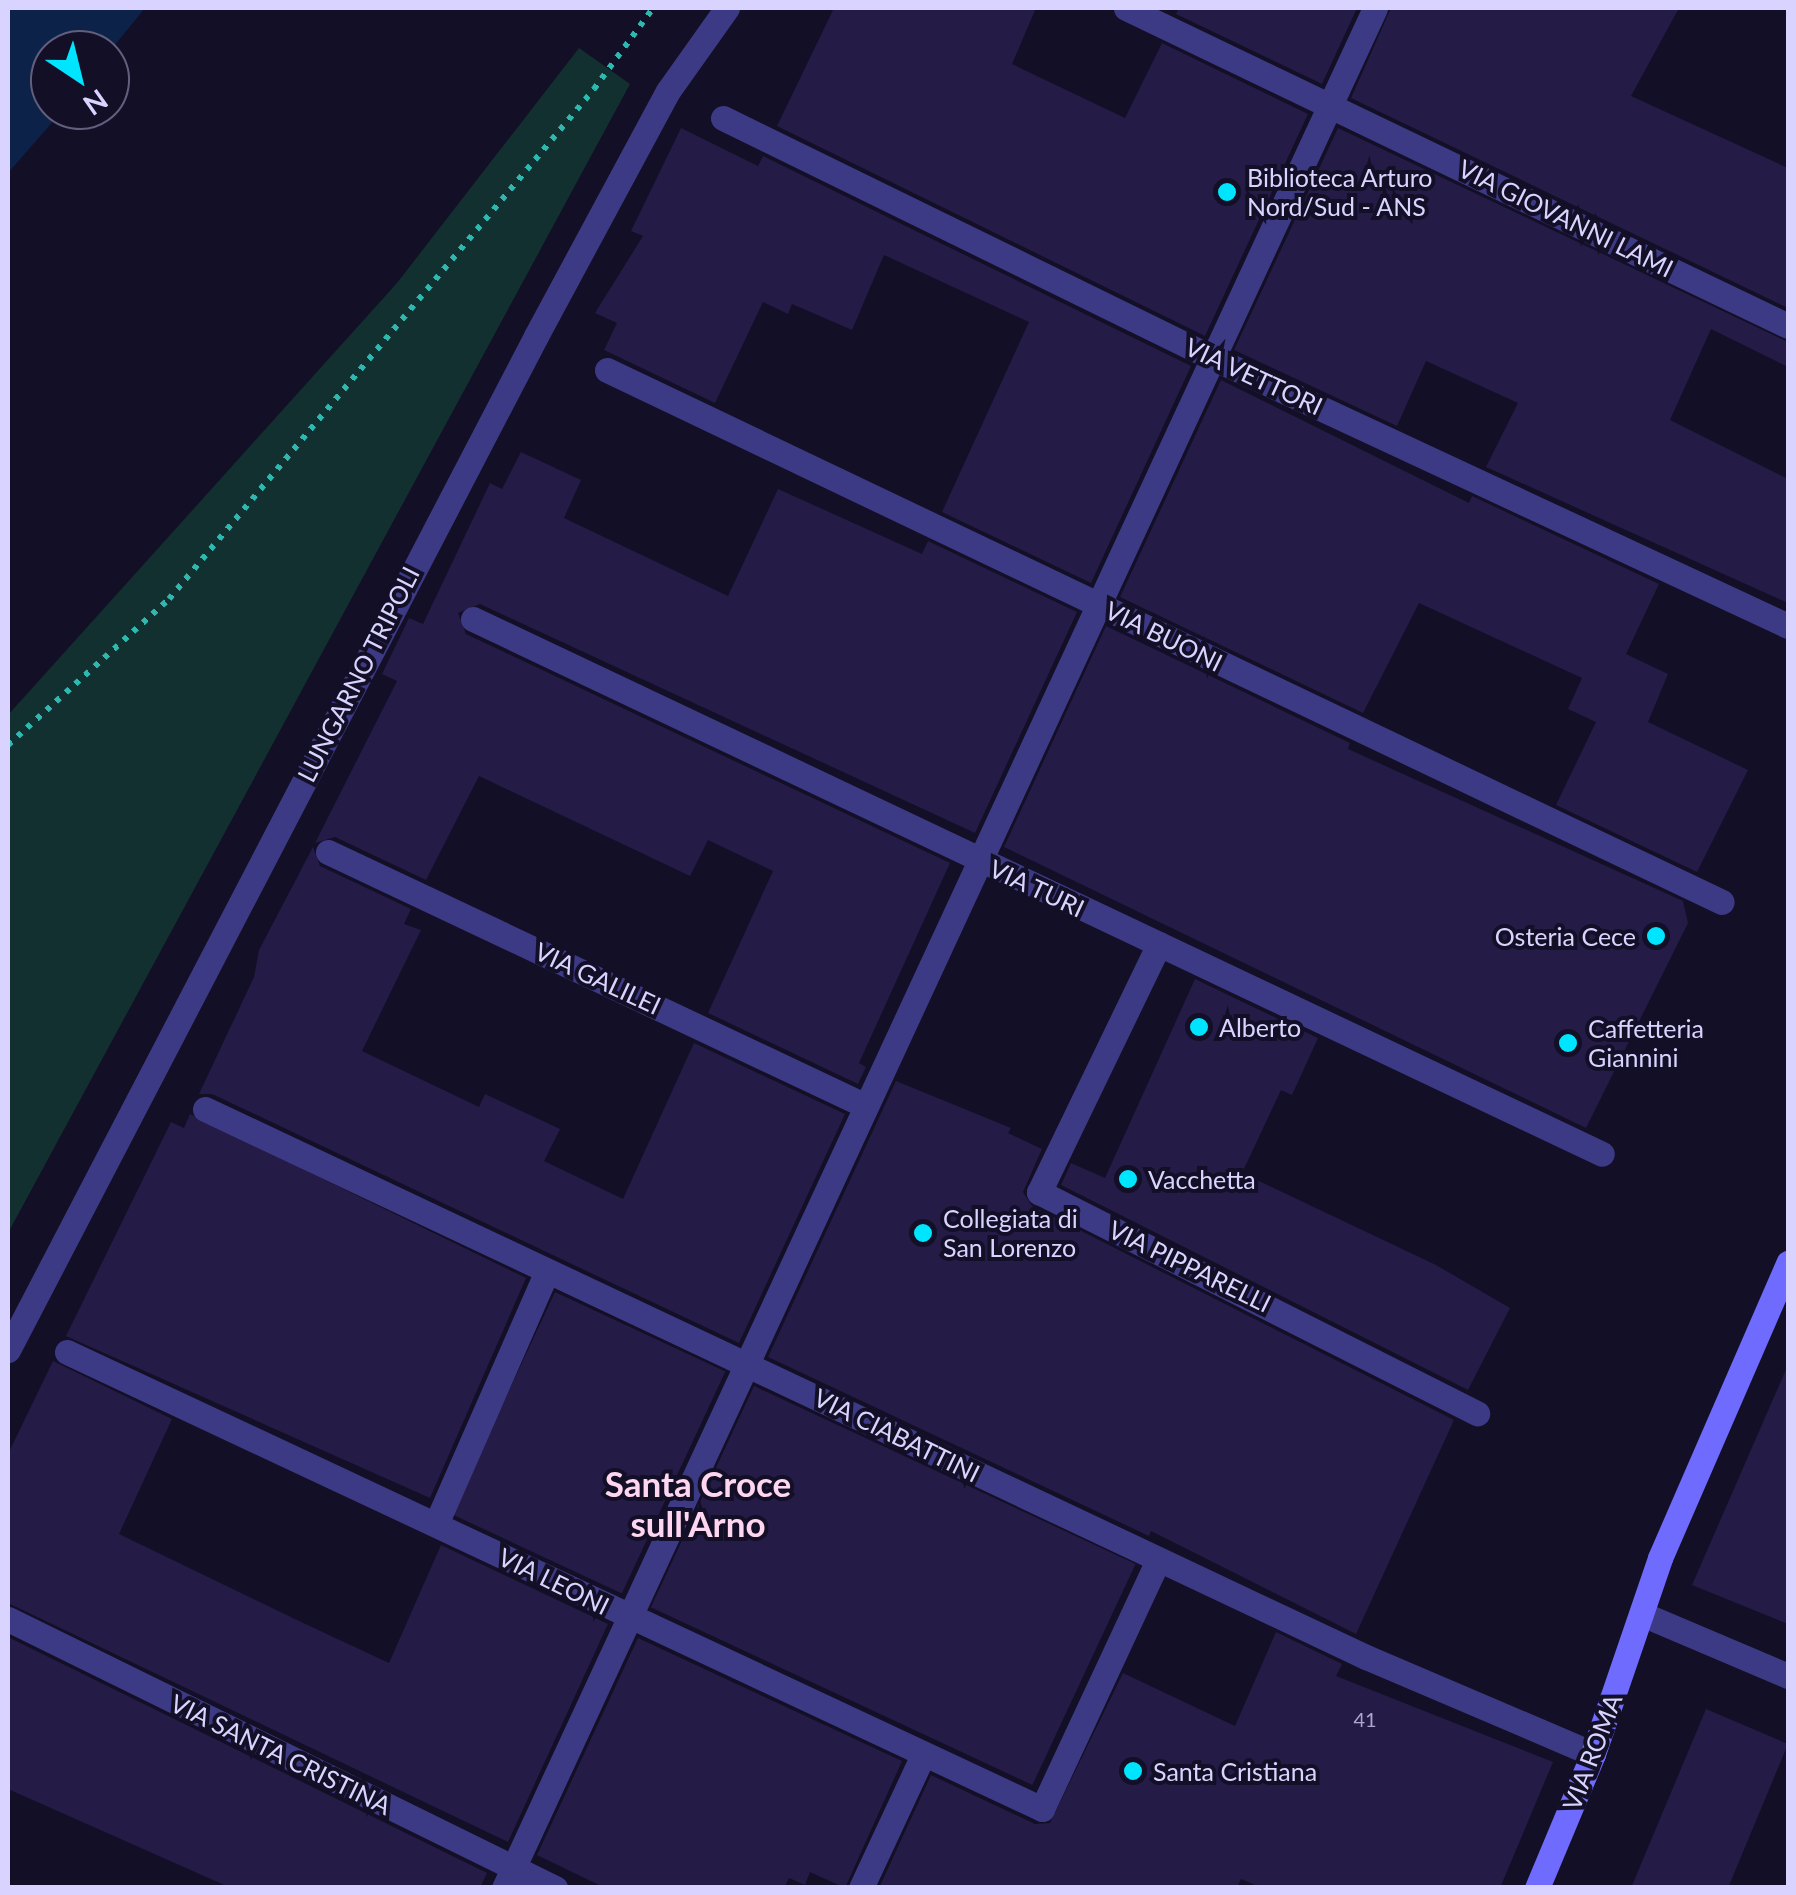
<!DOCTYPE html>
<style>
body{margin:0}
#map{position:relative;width:1796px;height:1895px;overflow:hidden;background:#130f26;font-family:Lato,sans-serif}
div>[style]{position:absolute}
.green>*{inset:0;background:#12302f}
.water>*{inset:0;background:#0c2248}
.building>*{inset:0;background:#241b47;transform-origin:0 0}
.path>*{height:6px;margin-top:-3px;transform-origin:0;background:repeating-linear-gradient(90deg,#2fb8b0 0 5px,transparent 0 13px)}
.street>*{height:25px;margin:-12.5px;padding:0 12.5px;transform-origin:12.5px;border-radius:12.5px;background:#3d3a85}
.secondary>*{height:25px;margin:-12.5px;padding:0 12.5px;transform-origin:12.5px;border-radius:12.5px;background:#6f6bff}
.dots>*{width:28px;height:28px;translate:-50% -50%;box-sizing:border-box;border:5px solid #130f26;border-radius:50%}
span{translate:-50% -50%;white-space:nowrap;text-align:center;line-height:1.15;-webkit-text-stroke:8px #130f26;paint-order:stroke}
.number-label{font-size:20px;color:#aca6d1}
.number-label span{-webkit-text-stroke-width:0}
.poi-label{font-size:25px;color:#d9d4ff}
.left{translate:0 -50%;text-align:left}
.right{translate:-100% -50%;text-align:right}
.street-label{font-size:25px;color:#d9d4ff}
.district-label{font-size:35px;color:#ffd6f0;font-weight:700}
.frame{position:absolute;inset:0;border:10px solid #d9d4ff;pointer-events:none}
.north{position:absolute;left:30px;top:30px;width:100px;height:100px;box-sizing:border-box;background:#130f26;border:2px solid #625e7d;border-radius:50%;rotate:145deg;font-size:28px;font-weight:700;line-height:40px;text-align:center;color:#d9d4ff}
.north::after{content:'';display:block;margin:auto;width:35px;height:45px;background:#00e5ff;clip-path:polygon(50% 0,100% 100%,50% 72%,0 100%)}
</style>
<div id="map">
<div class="green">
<i style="clip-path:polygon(579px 48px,630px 84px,8px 1233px,8px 715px,397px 283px)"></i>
</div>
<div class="water">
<i style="clip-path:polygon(8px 8px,145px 8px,110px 51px,50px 50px,50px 110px,63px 110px,8px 173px)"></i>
</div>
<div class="building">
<i style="clip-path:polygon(834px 8px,1036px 8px,1012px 64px,1125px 118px,1162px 43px,1308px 114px,1205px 336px,777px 126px)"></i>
<i style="clip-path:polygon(1179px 8px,1357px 8px,1322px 84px,1176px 14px)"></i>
<i style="clip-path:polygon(1391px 8px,1679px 8px,1631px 96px,1788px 168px,1788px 308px,1351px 98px)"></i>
<i style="clip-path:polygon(681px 128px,758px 166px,763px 156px,1191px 366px,1091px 583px,942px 512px,1029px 322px,884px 255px,852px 330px,792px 304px,788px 314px,763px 302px,715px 403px,604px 350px,617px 323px,595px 313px,643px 236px,631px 231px)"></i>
<i style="clip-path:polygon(1338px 128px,1788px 342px,1788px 367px,1711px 329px,1670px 420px,1788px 479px,1788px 603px,1486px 467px,1518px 403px,1426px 361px,1397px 426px,1234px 350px)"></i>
<i style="clip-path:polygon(1221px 380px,1469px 503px,1472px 496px,1659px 584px,1626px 654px,1668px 674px,1648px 722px,1748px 770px,1697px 872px,1556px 805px,1596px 722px,1568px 709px,1582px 678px,1419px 603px,1363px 713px,1120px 597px)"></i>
<i style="clip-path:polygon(521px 452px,581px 480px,564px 518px,728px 596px,778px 489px,922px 554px,928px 541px,1077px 612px,975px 833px,480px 604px,458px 613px,466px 634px,950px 863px,859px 1063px,866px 1067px,858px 1084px,708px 1013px,773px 871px,708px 840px,690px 876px,479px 776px,426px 880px,335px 837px,315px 843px,397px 681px,382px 674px,409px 618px,423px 624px,490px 483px,502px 489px)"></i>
<i style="clip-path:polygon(1106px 626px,1350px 743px,1348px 749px,1683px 901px,1688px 923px,1586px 1128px,1004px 847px)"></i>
<i style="clip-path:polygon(313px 847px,320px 866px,411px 909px,404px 924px,421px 930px,362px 1051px,479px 1107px,485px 1094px,560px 1129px,544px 1161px,623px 1199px,694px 1043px,845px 1114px,739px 1343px,212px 1094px,199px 1094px,254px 977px,259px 950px)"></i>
<i style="clip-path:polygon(1195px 979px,1318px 1038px,1292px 1095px,1281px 1090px,1242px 1173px,1436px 1265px,1510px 1308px,1468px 1390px,1061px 1185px,1071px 1163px,1105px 1178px)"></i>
<i style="clip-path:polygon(896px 1081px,1011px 1128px,1008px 1133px,1042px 1149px,1023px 1192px,1032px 1206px,1454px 1420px,1356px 1634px,1151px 1531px,1149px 1536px,768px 1357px)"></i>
<i style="clip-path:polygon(190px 1114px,526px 1278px,430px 1498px,66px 1336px,171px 1122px,184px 1128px)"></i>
<i style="left:555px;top:1292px;width:188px;height:245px;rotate:25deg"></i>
<i style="clip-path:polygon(53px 1361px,172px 1419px,119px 1534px,299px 1621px,389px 1663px,441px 1545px,608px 1624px,508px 1842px,8px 1603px,8px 1454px)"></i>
<i style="clip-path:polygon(1788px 1365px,1788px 1624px,1692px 1585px)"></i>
<i style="left:754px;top:1386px;width:421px;height:244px;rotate:25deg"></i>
<i style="clip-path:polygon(1276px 1632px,1342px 1664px,1336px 1676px,1553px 1762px,1500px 1888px,1262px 1888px,1241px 1879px,1237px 1888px,879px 1888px,931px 1775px,1035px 1824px,1050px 1823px,1123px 1673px,1235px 1726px)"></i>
<i style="clip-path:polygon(8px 1637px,487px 1873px,480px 1888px,231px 1888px,8px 1789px)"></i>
<i style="clip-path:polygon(638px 1638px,902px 1761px,845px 1888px,810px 1872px,805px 1885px,789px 1878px,784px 1888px,605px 1888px,537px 1855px)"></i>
<i style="clip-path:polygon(1706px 1709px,1788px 1744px,1728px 1888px,1631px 1888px)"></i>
</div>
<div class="path">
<i style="left:8px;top:745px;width:217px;rotate:-42.2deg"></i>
<i style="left:169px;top:599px;width:664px;rotate:-50.19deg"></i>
<i style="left:594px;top:89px;width:100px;rotate:-53.9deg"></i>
</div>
<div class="street">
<i style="left:1126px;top:8px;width:734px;rotate:25.66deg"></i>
<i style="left:723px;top:118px;width:546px;rotate:26.1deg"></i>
<i style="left:1213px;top:358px;width:634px;rotate:24.99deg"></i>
<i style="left:607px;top:370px;width:1235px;rotate:25.51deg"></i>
<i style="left:473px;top:619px;width:1249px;rotate:25.35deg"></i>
<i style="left:328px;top:852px;width:595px;rotate:25.27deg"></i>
<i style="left:1159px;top:944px;width:276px;rotate:115.8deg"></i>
<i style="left:1039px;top:1192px;width:491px;rotate:26.8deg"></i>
<i style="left:205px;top:1109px;width:1284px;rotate:25.27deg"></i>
<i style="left:1366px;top:1657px;width:247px;rotate:23.1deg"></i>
<i style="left:8px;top:1350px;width:1143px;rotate:-62.49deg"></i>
<i style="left:536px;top:336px;width:278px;rotate:-61.7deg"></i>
<i style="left:668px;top:91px;width:102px;rotate:-54.6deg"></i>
<i style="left:67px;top:1352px;width:1077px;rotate:25.11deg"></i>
<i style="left:1042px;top:1809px;width:275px;rotate:-65deg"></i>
<i style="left:436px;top:1524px;width:274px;rotate:-66.3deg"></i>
<i style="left:1642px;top:1614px;width:159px;rotate:23deg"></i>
<i style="left:8px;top:1619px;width:610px;rotate:26.19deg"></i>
<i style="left:504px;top:1888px;width:2072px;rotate:-65.14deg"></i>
<i style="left:861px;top:1888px;width:145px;rotate:-65deg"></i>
</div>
<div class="secondary">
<i style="left:1537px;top:1888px;width:145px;rotate:-67.3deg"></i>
<i style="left:1593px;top:1754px;width:207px;rotate:-71.1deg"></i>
<i style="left:1660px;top:1558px;width:322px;rotate:-66.5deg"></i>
</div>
<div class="dots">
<i style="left:1227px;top:192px;background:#00e5ff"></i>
<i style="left:1656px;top:936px;background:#00e5ff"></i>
<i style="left:1199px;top:1027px;background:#00e5ff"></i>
<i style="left:1568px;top:1043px;background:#00e5ff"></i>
<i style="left:1128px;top:1179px;background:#00e5ff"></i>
<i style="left:923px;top:1233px;background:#00e5ff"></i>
<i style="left:1133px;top:1771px;background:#00e5ff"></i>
</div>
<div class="number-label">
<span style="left:1365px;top:1719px">41</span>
</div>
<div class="poi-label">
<span class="left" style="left:1247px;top:192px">Biblioteca Arturo<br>Nord/Sud - ANS</span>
<span class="right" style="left:1636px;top:936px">Osteria Cece</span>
<span class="left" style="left:1219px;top:1027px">Alberto</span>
<span class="left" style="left:1588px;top:1043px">Caffetteria<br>Giannini</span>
<span class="left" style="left:1148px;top:1179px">Vacchetta</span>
<span class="left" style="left:943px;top:1233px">Collegiata di<br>San Lorenzo</span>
<span class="left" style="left:1153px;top:1771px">Santa Cristiana</span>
</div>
<div class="street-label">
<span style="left:1566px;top:218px;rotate:26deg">VIA GIOVANNI LAMI</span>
<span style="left:1254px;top:376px;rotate:25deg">VIA VETTORI</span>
<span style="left:1164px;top:636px;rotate:26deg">VIA BUONI</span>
<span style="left:358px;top:674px;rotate:-63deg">LUNGARNO TRIPOLI</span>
<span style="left:1037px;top:888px;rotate:25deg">VIA TURI</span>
<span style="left:598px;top:978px;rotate:25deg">VIA GALILEI</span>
<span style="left:1190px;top:1266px;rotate:26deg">VIA PIPPARELLI</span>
<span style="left:897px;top:1435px;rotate:26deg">VIA CIABATTINI</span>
<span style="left:554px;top:1581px;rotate:26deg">VIA LEONI</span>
<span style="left:1592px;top:1752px;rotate:-69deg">VIA ROMA</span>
<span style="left:281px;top:1754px;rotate:26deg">VIA SANTA CRISTINA</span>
</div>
<div class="district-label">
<span style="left:698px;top:1503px">Santa Croce<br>sull'Arno</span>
</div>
<div class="frame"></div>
<div class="north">N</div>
</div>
